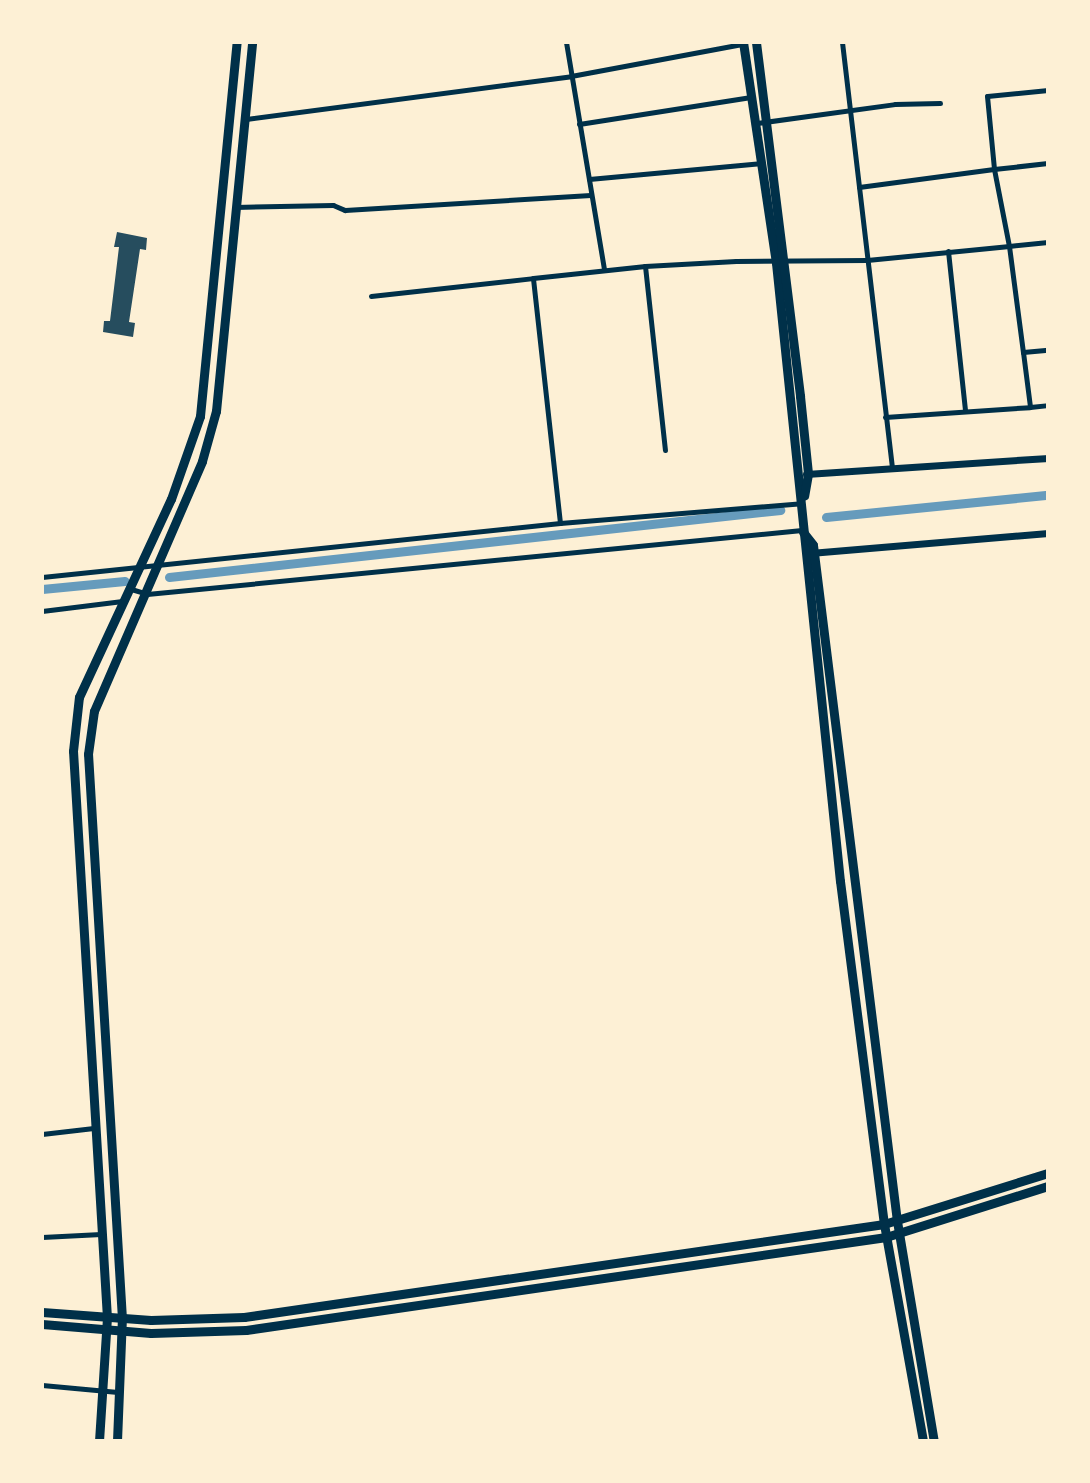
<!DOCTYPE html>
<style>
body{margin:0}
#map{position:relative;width:1090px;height:1483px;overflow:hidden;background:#fdf0d5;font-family:Jost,sans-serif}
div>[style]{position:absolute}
.canal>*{height:9px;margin:-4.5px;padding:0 4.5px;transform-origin:4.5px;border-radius:4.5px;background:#669bbc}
.building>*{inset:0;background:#264d5e}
.minor>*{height:5px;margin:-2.5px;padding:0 2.5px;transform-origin:2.5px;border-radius:2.5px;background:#003049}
.tertiary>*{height:7px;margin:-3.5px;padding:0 3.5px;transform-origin:3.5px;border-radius:3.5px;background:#003049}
.primary>*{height:9px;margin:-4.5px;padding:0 4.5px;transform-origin:4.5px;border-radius:4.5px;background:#003049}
.trunk>*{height:9px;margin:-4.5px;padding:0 4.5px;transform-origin:4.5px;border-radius:4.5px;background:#003049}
span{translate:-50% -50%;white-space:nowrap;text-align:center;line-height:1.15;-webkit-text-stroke:8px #fdf0d5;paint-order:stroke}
.frame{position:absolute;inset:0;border:44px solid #fdf0d5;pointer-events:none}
</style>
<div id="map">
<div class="canal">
<i style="left:826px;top:517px;width:223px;rotate:-5.7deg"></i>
<i style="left:169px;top:577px;width:615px;rotate:-6.26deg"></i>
<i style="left:42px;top:589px;width:83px;rotate:-5.5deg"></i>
</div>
<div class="building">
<i style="clip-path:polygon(117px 232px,147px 238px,146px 250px,140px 249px,129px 322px,135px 323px,133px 337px,103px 332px,104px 321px,110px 321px,119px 247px,114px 247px)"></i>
</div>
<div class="minor">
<i style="left:566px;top:42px;width:231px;rotate:80.5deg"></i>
<i style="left:842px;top:42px;width:429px;rotate:83.3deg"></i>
<i style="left:1048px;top:90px;width:61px;rotate:174.4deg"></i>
<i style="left:987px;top:96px;width:73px;rotate:84.5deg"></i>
<i style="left:994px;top:169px;width:54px;rotate:-6.3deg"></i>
<i style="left:246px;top:119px;width:328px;rotate:-7.5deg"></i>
<i style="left:571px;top:76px;width:174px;rotate:-10.6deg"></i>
<i style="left:757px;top:123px;width:139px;rotate:-7.8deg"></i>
<i style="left:895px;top:104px;width:45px;rotate:-1.3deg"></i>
<i style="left:579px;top:124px;width:174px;rotate:-8.9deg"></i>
<i style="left:589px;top:179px;width:174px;rotate:-5.3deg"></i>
<i style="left:859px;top:187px;width:136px;rotate:-7.6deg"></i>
<i style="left:994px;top:169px;width:78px;rotate:79deg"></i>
<i style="left:1009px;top:246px;width:39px;rotate:-6deg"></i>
<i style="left:235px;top:207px;width:98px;rotate:-1.2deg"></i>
<i style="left:333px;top:205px;width:13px;rotate:23deg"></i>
<i style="left:345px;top:210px;width:246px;rotate:-3.5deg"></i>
<i style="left:948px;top:251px;width:161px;rotate:83.9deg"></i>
<i style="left:645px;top:266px;width:185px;rotate:83.8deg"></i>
<i style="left:371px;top:296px;width:163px;rotate:-6.3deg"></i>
<i style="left:1023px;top:352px;width:55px;rotate:82.7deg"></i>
<i style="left:1030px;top:407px;width:18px;rotate:-6deg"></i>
<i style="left:885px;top:417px;width:145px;rotate:-3.9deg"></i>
<i style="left:560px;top:523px;width:246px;rotate:-96.3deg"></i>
<i style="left:533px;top:278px;width:113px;rotate:-6.1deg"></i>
<i style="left:645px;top:266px;width:91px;rotate:-3.1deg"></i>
<i style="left:736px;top:261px;width:131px;rotate:-0.4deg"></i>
<i style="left:867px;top:260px;width:143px;rotate:-5.6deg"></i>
<i style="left:1009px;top:246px;width:107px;rotate:82.5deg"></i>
<i style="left:1023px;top:352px;width:25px;rotate:-5deg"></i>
<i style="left:42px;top:577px;width:521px;rotate:-5.95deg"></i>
<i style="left:560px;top:523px;width:242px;rotate:-4.7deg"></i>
<i style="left:131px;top:589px;width:17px;rotate:17deg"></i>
<i style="left:147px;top:594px;width:658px;rotate:-5.58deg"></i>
<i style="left:42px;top:611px;width:81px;rotate:-7.1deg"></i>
<i style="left:42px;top:1134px;width:52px;rotate:-6.6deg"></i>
<i style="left:42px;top:1237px;width:59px;rotate:-2.9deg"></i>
<i style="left:42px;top:1385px;width:76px;rotate:5.3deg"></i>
</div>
<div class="tertiary">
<i style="left:806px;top:474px;width:243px;rotate:-3.8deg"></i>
<i style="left:810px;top:553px;width:239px;rotate:-4.8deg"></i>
</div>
<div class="primary">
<i style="left:42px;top:1312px;width:109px;rotate:4.2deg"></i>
<i style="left:151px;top:1320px;width:93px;rotate:-1.8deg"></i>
<i style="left:244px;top:1317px;width:647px;rotate:-8.27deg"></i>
<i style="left:884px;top:1224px;width:172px;rotate:-17.3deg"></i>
<i style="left:42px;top:1324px;width:109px;rotate:4.7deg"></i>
<i style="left:151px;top:1333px;width:95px;rotate:-1.8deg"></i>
<i style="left:246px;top:1330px;width:647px;rotate:-8.27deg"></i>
<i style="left:886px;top:1237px;width:170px;rotate:-17.5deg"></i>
<i style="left:99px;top:1441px;width:123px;rotate:-86.3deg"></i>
<i style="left:107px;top:1318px;width:568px;rotate:-93.43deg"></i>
<i style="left:73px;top:751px;width:54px;rotate:-83.7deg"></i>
<i style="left:79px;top:697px;width:218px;rotate:-65.1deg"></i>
<i style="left:171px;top:499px;width:88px;rotate:-70.7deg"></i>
<i style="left:200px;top:416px;width:376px;rotate:-84.4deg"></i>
<i style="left:117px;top:1441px;width:122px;rotate:-87.7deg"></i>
<i style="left:122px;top:1319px;width:566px;rotate:-93.44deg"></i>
<i style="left:88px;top:754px;width:43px;rotate:-82.1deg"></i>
<i style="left:94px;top:711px;width:272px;rotate:-66.6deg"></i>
<i style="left:202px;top:461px;width:52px;rotate:-74.4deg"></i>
<i style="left:216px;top:411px;width:371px;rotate:-84.4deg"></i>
</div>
<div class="trunk">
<i style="left:743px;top:42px;width:223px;rotate:81.5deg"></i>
<i style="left:776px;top:263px;width:621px;rotate:84.09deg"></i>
<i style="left:840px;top:881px;width:346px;rotate:82.7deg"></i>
<i style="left:884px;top:1224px;width:220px;rotate:79.8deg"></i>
<i style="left:756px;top:42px;width:357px;rotate:82.9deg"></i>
<i style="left:800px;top:396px;width:78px;rotate:84.1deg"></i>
<i style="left:808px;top:474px;width:22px;rotate:100deg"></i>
<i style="left:803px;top:532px;width:16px;rotate:52deg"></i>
<i style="left:813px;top:545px;width:681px;rotate:82.92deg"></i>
<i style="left:897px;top:1221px;width:223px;rotate:80.5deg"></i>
</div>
<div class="frame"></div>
</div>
